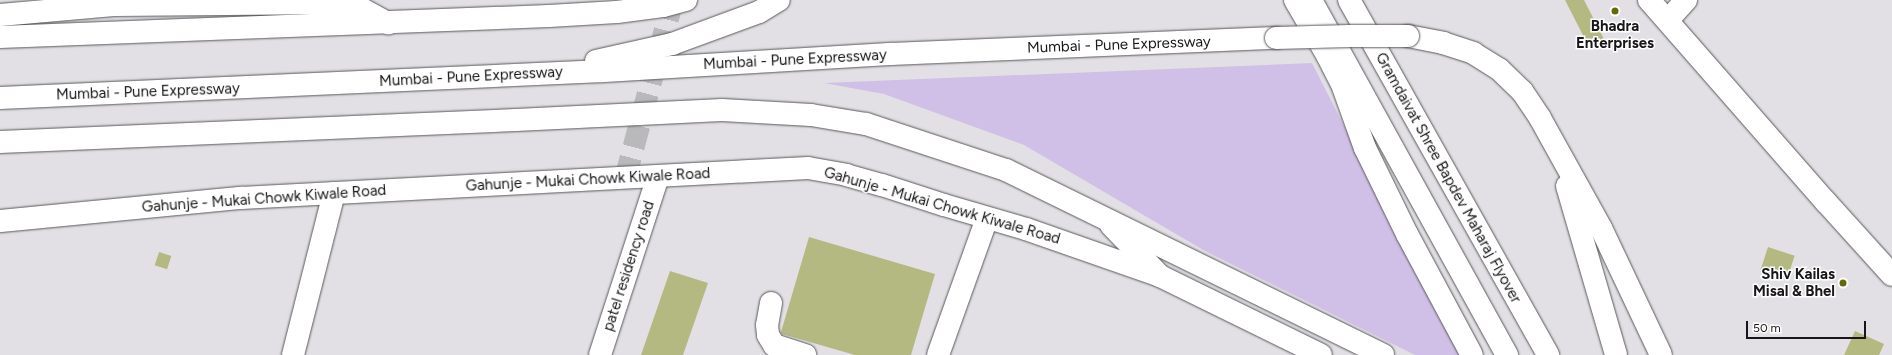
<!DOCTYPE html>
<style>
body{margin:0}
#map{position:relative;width:1892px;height:355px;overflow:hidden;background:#e2e0e4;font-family:Figtree,sans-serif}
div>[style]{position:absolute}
.green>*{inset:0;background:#d0c0e7}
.building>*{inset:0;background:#b4b982;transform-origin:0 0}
.minor-tunnel>*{height:22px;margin-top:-11px;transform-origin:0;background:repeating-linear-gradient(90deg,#b9b8bb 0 22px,transparent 0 33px)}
.roads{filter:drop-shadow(0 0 1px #59575b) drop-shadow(0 0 1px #59575b)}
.minor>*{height:22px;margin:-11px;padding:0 11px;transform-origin:11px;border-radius:11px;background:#fff}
.major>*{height:22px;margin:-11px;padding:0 11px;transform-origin:11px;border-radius:11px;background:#fff}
.highway>*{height:22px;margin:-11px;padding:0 11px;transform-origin:11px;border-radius:11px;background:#fff}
.bridges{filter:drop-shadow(0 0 1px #59575b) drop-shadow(0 0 1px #59575b)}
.highway-bridge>*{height:22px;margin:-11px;padding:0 11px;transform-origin:11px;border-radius:11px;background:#fff}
.dots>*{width:11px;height:11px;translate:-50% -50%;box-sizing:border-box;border:2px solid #fff;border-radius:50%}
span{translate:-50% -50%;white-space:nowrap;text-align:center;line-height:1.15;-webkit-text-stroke:3px #fff;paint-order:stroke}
.poi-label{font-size:15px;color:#171618;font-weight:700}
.right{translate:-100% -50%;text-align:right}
.street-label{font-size:15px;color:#171618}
.scale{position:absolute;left:1746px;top:321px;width:120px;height:18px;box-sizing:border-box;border:2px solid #171618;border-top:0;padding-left:5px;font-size:12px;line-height:14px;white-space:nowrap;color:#171618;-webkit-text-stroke:3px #fff;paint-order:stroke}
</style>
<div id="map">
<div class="green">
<i style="clip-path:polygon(1312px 63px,1461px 355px,1415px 355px,1205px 251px,1024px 145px,884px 94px,824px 83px)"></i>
</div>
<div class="building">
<i style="clip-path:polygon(1565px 0,1584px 0,1605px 41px,1590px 49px)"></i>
<i style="clip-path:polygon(809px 237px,935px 274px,911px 355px,855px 355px,782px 334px,781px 332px)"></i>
<i style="left:1768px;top:247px;width:28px;height:24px;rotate:18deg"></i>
<i style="left:159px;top:252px;width:13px;height:14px;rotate:18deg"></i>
<i style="clip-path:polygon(670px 271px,708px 283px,683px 355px,641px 355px)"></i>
<i style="clip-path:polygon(1855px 331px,1884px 344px,1879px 355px,1844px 355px)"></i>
</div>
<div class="minor-tunnel">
<i style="left:625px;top:179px;width:181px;rotate:-75deg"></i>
</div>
<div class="roads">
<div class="minor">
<i style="left:0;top:15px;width:114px;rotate:-5deg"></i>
<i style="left:114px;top:5px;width:224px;rotate:-0.5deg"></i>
<i style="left:338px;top:3px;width:17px;rotate:7deg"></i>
<i style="left:355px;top:5px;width:38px;rotate:29deg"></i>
<i style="left:1668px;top:20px;width:27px;rotate:-48deg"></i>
<i style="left:0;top:37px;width:549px;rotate:-2.19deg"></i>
<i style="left:549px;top:16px;width:68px;rotate:-3.4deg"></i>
<i style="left:617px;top:12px;width:46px;rotate:-7.4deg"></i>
<i style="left:663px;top:6px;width:24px;rotate:-15deg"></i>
<i style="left:0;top:221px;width:242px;rotate:-5.5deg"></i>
<i style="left:241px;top:198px;width:568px;rotate:-3.03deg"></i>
<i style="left:808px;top:168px;width:39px;rotate:10deg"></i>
<i style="left:846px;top:175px;width:37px;rotate:16deg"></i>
<i style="left:882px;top:185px;width:65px;rotate:17.9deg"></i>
<i style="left:944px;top:205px;width:85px;rotate:16.3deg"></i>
<i style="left:1026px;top:229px;width:142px;rotate:19.3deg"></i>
<i style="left:1160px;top:276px;width:179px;rotate:26.1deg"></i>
<i style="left:771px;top:303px;width:22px;rotate:100deg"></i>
<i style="left:767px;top:325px;width:10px;rotate:84deg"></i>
<i style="left:768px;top:335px;width:12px;rotate:59deg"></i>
<i style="left:774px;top:345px;width:33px;rotate:18deg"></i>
<i style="left:293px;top:355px;width:167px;rotate:-75.8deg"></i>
<i style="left:600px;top:355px;width:187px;rotate:-72deg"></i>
<i style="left:938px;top:355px;width:145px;rotate:-70.3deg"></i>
</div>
<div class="major">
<i style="left:1295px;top:0;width:64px;rotate:59.8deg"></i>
<i style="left:1327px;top:55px;width:36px;rotate:63deg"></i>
<i style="left:1343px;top:87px;width:65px;rotate:70.2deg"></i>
<i style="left:1365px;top:148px;width:96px;rotate:64deg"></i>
<i style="left:1407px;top:234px;width:137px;rotate:61.8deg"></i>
<i style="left:1649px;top:0;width:269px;rotate:48.8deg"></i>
<i style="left:1826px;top:202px;width:98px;rotate:47.9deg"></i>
</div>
<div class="highway">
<i style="left:1311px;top:0;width:406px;rotate:61.1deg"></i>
<i style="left:1349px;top:0;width:407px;rotate:60.7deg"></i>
<i style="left:1408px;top:36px;width:36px;rotate:11deg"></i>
<i style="left:1443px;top:43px;width:32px;rotate:18deg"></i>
<i style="left:1473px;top:53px;width:31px;rotate:32deg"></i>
<i style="left:1499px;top:69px;width:32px;rotate:44deg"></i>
<i style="left:1522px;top:91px;width:32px;rotate:56deg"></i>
<i style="left:1540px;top:118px;width:126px;rotate:61deg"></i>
<i style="left:1601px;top:228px;width:140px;rotate:64.7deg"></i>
<i style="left:596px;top:61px;width:78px;rotate:-12.6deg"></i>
<i style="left:672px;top:44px;width:93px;rotate:-20.2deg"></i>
<i style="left:759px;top:12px;width:23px;rotate:-31deg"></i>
<i style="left:0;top:98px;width:604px;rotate:-2.56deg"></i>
<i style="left:603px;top:71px;width:288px;rotate:-3.4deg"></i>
<i style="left:890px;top:54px;width:386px;rotate:-2.4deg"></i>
<i style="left:0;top:142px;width:516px;rotate:-2.44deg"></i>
<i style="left:516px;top:120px;width:206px;rotate:-2.8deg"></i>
<i style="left:722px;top:110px;width:89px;rotate:3.2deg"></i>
<i style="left:811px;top:115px;width:56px;rotate:9.3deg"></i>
<i style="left:866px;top:124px;width:147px;rotate:18.2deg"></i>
<i style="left:1006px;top:170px;width:420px;rotate:26.1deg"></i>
<i style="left:1567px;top:186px;width:176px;rotate:73.8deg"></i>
<i style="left:1111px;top:225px;width:71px;rotate:46.1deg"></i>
</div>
</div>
<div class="bridges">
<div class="highway-bridge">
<i style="left:1276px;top:38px;width:74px;rotate:-1.5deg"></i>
<i style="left:1350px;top:36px;width:58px"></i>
</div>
</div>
<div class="dots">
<i style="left:1615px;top:11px;background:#656908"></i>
<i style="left:1843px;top:283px;background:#656908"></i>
</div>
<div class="poi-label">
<span style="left:1615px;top:35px">Bhadra<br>Enterprises</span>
<span class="right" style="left:1835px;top:283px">Shiv Kailas<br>Misal &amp; Bhel</span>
</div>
<div class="street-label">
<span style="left:1119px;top:45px;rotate:-2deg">Mumbai - Pune Expressway</span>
<span style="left:795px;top:60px;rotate:-3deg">Mumbai - Pune Expressway</span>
<span style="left:471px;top:77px;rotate:-3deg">Mumbai - Pune Expressway</span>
<span style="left:148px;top:92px;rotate:-2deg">Mumbai - Pune Expressway</span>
<span style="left:1448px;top:178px;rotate:61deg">Gramdaivat Shree Bapdev Maharaj Flyover</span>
<span style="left:588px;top:180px;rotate:-3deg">Gahunje - Mukai Chowk Kiwale Road</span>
<span style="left:264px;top:199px;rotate:-4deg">Gahunje - Mukai Chowk Kiwale Road</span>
<span style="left:942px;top:206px;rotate:16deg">Gahunje - Mukai Chowk Kiwale Road</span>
<span style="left:629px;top:266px;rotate:-72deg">patel residency road</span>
</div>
<div class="scale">50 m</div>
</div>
